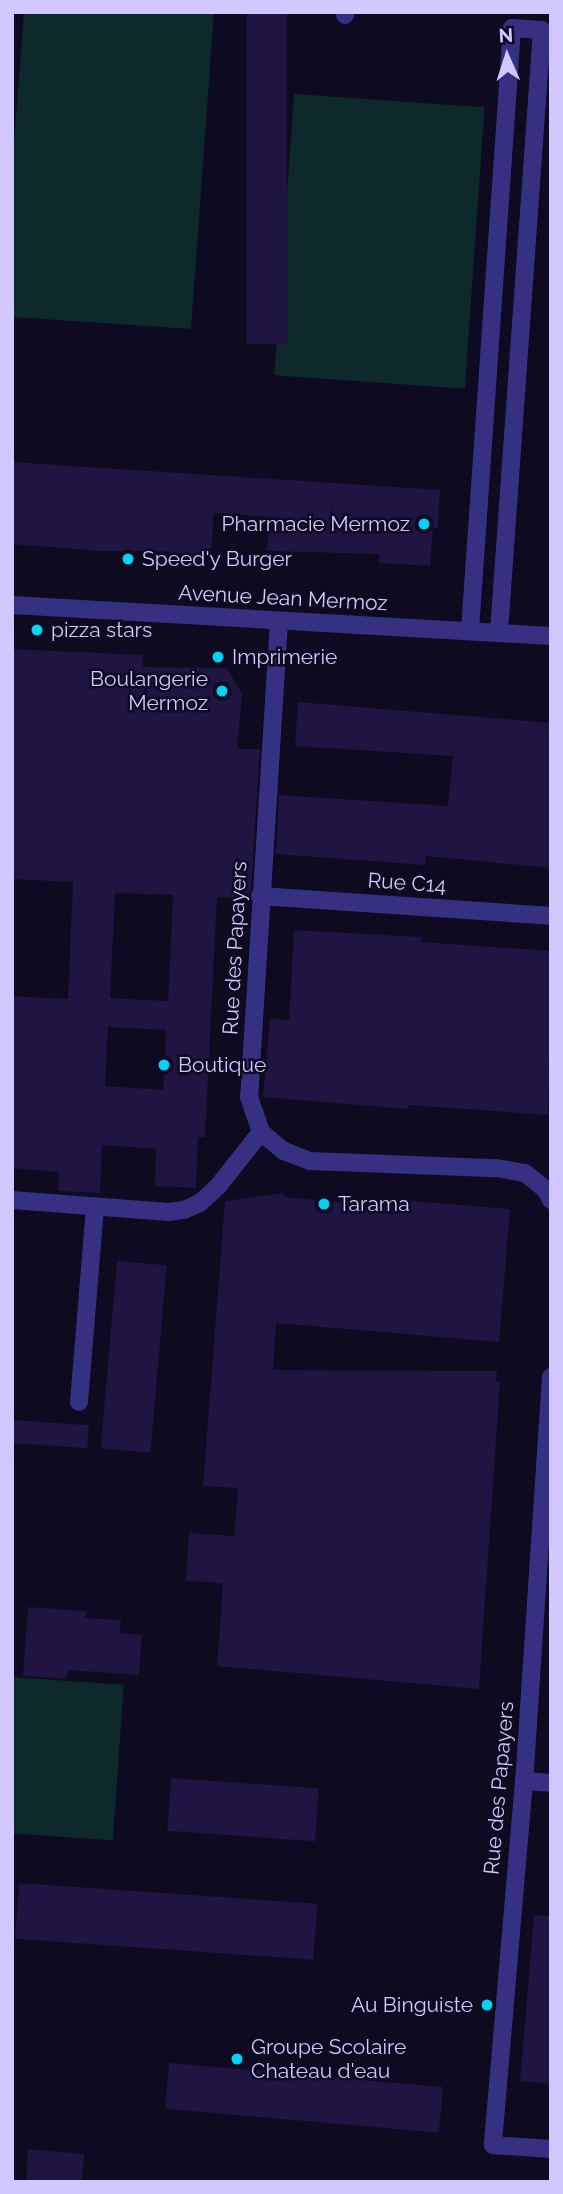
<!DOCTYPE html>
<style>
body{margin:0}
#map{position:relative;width:563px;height:2194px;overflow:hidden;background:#0e0a1f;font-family:Raleway,sans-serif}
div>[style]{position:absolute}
.green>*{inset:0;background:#0d2929;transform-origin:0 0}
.building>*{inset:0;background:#1f1442;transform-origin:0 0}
.service>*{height:18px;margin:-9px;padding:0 9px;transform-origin:9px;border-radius:9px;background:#363083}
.minor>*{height:18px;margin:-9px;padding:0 9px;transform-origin:9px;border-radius:9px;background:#363083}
.dots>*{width:19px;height:19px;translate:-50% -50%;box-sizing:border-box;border:4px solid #0e0a1f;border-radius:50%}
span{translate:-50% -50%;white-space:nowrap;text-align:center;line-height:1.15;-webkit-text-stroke:5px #0e0a1f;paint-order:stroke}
.poi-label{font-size:21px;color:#d0c8ff}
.right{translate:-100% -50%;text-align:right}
.left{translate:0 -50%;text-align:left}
.street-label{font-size:21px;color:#d0c8ff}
.frame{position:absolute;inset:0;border:14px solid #d0c8ff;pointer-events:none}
.north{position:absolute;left:472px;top:21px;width:70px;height:70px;-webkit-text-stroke:5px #0e0a1f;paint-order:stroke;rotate:357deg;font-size:19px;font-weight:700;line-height:28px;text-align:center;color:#d0c8ff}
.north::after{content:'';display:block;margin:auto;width:24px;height:32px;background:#d0c8ff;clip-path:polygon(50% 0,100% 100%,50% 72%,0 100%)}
</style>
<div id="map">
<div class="green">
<i style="clip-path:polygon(24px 12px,214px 12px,191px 329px,12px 317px,12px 169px)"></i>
<i style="left:294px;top:94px;width:191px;height:282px;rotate:4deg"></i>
<i style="left:12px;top:1677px;width:112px;height:156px;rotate:4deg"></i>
</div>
<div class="building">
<i style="left:247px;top:12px;width:40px;height:332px"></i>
<i style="clip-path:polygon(12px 462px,440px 490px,438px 528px,433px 528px,430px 566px,379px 563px,379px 554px,267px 551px,269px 517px,214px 513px,211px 557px,161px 551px,99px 551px,12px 544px)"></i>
<i style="clip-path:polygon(evenodd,12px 649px,143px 655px,143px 667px,227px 668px,242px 694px,237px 749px,260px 749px,251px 890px,249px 899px,217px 897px,205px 1137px,198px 1137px,196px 1188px,155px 1186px,156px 1149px,102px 1145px,100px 1193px,58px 1191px,59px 1172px,12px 1168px,12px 996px,68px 999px,73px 882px,12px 879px,12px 649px,115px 893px,173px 895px,168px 1001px,110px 998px,115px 893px,12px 649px,108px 1027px,166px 1030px,163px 1090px,105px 1086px,108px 1027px)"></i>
<i style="clip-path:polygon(298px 702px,551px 723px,551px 868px,426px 856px,425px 865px,276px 854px,279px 795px,448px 806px,453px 756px,295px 746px)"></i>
<i style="clip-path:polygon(294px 930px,422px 937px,421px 942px,551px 951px,548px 1115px,408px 1105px,408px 1109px,263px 1097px,270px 1018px,289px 1020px)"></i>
<i style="clip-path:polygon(284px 1193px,284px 1197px,374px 1205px,375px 1198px,510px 1209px,499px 1342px,276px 1323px,273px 1370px,497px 1371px,496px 1382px,500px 1382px,479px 1689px,217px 1666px,223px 1583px,186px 1581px,189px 1533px,234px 1536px,238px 1488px,203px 1486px,225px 1201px)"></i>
<i style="left:117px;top:1261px;width:50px;height:188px;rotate:5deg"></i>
<i style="left:12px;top:1420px;width:77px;height:23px;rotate:4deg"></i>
<i style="clip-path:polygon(28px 1607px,86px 1611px,85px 1618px,121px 1620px,120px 1633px,142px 1635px,139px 1675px,68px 1670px,67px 1679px,23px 1676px)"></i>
<i style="left:171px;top:1778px;width:148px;height:53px;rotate:4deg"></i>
<i style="left:19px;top:1883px;width:299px;height:56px;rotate:4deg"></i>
<i style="clip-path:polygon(534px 1915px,551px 1916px,551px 2084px,520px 2081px)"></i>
<i style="left:169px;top:2063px;width:275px;height:46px;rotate:5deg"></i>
<i style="clip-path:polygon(28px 2149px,84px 2154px,82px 2182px,26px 2182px)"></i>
</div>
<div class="service">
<i style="left:345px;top:12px;width:3px;rotate:90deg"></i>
<i style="left:470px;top:630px;width:603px;rotate:-86.01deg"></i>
<i style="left:512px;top:28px;width:30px;rotate:4deg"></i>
<i style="left:542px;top:30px;width:604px;rotate:94.09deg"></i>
<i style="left:79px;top:1402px;width:196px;rotate:-85.3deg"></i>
</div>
<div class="minor">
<i style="left:12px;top:605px;width:540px;rotate:3.29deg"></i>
<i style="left:279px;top:622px;width:476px;rotate:93.6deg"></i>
<i style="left:249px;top:1097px;width:37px;rotate:71deg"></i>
<i style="left:261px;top:1132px;width:30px;rotate:40deg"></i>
<i style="left:284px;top:1151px;width:28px;rotate:21deg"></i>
<i style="left:310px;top:1161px;width:186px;rotate:2.2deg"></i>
<i style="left:496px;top:1168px;width:29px;rotate:10deg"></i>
<i style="left:525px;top:1173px;width:26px;rotate:39deg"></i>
<i style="left:545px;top:1189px;width:13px;rotate:61deg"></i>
<i style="left:260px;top:896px;width:292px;rotate:3.9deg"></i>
<i style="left:12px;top:1200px;width:157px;rotate:4.4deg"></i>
<i style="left:169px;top:1212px;width:15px;rotate:-8deg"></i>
<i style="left:184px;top:1210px;width:17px;rotate:-24deg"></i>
<i style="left:200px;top:1203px;width:26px;rotate:-43deg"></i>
<i style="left:219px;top:1185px;width:68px;rotate:-51.6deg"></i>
<i style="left:551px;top:1377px;width:405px;rotate:93.8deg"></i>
<i style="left:524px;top:1781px;width:365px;rotate:94.9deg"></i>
<i style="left:493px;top:2145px;width:58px;rotate:3.9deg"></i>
<i style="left:524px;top:1781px;width:27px;rotate:4deg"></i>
</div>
<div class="dots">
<i style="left:424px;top:524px;background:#00d3f3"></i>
<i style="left:128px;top:559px;background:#00d3f3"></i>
<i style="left:37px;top:630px;background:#00d3f3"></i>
<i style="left:218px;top:657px;background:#00d3f3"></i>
<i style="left:222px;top:691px;background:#00d3f3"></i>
<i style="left:164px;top:1065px;background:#00d3f3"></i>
<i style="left:324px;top:1204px;background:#00d3f3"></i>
<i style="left:487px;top:2005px;background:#00d3f3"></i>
<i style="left:237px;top:2059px;background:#00d3f3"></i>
</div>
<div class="poi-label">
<span class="right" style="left:410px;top:524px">Pharmacie Mermoz</span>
<span class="left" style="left:142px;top:559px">Speed'y Burger</span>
<span class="left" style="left:51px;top:630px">pizza stars</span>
<span class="left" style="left:232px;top:657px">Imprimerie</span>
<span class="right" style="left:208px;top:691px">Boulangerie<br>Mermoz</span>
<span class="left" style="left:178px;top:1065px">Boutique</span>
<span class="left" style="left:338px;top:1204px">Tarama</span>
<span class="right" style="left:473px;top:2005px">Au Binguiste</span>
<span class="left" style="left:251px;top:2059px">Groupe Scolaire<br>Chateau d'eau</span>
</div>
<div class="street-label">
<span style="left:283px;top:598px;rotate:3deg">Avenue Jean Mermoz</span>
<span style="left:407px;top:883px;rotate:4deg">Rue C14</span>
<span style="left:235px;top:948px;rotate:-87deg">Rue des Papayers</span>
<span style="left:499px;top:1788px;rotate:-85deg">Rue des Papayers</span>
</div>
<div class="frame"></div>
<div class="north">N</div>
</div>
